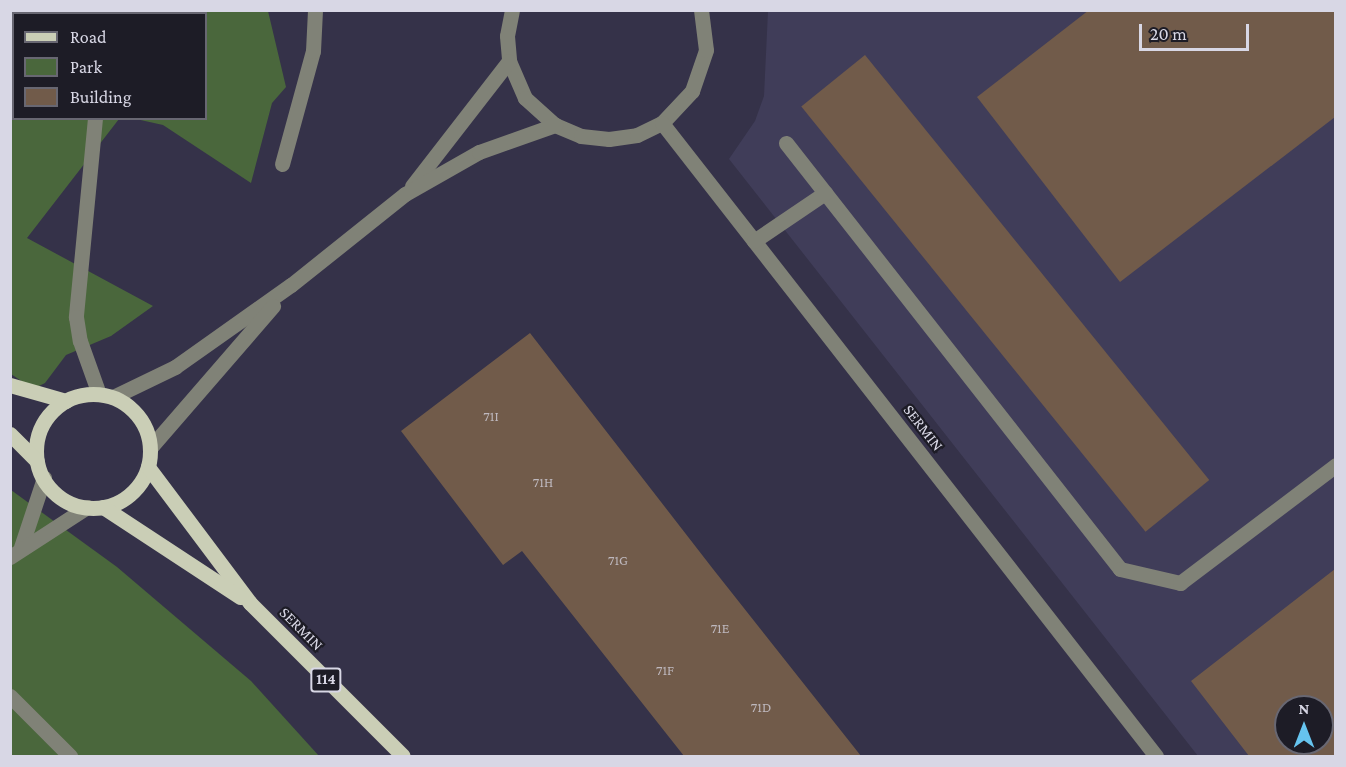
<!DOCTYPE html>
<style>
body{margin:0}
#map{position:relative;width:1346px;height:767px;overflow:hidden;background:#353249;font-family:"Crimson Pro",serif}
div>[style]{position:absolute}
.built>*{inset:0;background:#403d59}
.green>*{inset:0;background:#4a673c}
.building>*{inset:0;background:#715b4a;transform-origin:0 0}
.minor>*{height:15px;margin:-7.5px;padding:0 7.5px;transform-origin:7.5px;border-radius:7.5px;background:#808277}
.major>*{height:15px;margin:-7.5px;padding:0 7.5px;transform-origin:7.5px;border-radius:7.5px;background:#caceb6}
.major>.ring{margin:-7.5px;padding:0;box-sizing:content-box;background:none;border:15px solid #caceb6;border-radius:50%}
span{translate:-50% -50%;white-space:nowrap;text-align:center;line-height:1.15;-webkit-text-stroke:4.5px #1d1c26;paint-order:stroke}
.number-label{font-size:14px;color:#beb8be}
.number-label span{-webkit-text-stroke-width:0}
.shield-label span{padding:2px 4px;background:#1d1c26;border:2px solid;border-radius:4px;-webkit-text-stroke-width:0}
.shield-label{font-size:15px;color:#d8d7e5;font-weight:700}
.street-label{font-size:16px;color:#d8d7e5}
.frame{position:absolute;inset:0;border:12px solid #d8d7e5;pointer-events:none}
.legend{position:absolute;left:12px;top:12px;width:195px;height:108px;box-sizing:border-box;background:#1d1c26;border:2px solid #686772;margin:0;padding:8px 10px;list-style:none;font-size:18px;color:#d8d7e5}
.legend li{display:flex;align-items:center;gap:12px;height:30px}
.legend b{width:30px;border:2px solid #686772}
.north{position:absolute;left:1274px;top:695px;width:60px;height:60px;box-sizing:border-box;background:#1d1c26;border:2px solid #686772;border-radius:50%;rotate:0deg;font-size:16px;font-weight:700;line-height:24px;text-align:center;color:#d8d7e5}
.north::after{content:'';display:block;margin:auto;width:21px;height:27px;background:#66c4ef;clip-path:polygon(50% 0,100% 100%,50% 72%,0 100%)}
.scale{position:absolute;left:1139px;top:24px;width:110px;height:27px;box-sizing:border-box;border:3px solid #d8d7e5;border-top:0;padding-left:8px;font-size:18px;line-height:21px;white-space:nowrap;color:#d8d7e5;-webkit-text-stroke:4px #1d1c26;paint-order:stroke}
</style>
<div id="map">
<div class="built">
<i style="clip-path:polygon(evenodd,768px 11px,1335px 11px,1335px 756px,1198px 756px,729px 159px,755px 121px,764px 96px,768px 11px,1286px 707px,1322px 707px,1322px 743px,1286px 743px,1286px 707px)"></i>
</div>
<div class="green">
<i style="clip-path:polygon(11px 11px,268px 11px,286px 87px,272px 103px,251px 183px,163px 125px,136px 119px,206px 118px,206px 14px,14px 14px,14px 118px,119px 119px,27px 238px,153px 306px,111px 336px,66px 355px,45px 383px,33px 389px,11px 374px)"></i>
<i style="clip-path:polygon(11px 490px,117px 567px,251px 681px,319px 756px,11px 756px)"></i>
</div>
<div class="building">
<i style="clip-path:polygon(1089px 10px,1335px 10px,1335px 117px,1120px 282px,977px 97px)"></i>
<i style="left:865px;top:55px;width:547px;height:82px;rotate:51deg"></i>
<i style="clip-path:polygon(530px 333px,713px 569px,861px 756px,684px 756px,522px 551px,503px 565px,401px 431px)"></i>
<i style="clip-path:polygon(evenodd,1335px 569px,1335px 756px,1249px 756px,1191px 681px,1335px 569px,1286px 707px,1322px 707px,1322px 743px,1286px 743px,1286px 707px)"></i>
</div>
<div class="minor">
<i style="left:35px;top:10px;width:6px;rotate:45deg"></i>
<i style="left:512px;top:10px;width:26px;rotate:101deg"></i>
<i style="left:507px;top:36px;width:25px;rotate:85deg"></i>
<i style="left:509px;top:61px;width:40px;rotate:66.6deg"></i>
<i style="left:525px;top:98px;width:40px;rotate:42deg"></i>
<i style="left:555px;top:125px;width:28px;rotate:23deg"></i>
<i style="left:581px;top:136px;width:28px;rotate:6deg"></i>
<i style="left:609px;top:139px;width:28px;rotate:-8deg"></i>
<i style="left:637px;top:135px;width:28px;rotate:-26deg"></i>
<i style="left:662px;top:123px;width:44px;rotate:-46.8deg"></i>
<i style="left:692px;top:91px;width:43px;rotate:-71.1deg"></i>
<i style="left:706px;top:50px;width:40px;rotate:-97.1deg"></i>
<i style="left:95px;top:118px;width:200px;rotate:95.5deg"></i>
<i style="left:76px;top:317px;width:24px;rotate:81deg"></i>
<i style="left:80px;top:341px;width:56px;rotate:70.3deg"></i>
<i style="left:662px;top:123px;width:803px;rotate:52.03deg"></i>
<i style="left:786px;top:143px;width:541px;rotate:51.9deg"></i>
<i style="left:1120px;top:569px;width:62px;rotate:13.1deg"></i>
<i style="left:1180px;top:583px;width:196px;rotate:-37.1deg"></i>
<i style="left:282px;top:164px;width:117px;rotate:-74.7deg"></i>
<i style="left:313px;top:51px;width:41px;rotate:-87.2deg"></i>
<i style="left:412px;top:186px;width:158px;rotate:-52.2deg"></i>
<i style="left:754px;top:241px;width:86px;rotate:-34.1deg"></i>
<i style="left:113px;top:397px;width:69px;rotate:-25.8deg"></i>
<i style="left:175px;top:367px;width:142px;rotate:-35.3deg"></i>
<i style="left:291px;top:285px;width:146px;rotate:-38.6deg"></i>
<i style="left:405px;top:194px;width:85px;rotate:-29.6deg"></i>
<i style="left:479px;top:152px;width:81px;rotate:-19.6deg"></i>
<i style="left:150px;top:448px;width:188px;rotate:-49.1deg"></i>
<i style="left:21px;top:547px;width:73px;rotate:-71.6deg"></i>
<i style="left:10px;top:557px;width:92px;rotate:-33deg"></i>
<i style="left:10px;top:696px;width:85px;rotate:45deg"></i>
</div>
<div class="major">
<i style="left:10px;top:385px;width:58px;rotate:15.9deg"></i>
<i class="ring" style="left:36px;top:394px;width:99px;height:99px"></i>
<i style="left:10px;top:434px;width:38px;rotate:45deg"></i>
<i style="left:148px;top:467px;width:170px;rotate:53.1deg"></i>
<i style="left:250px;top:603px;width:216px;rotate:45deg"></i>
<i style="left:103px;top:507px;width:164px;rotate:33.3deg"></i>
</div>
<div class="number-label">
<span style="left:491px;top:416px">71I</span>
<span style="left:543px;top:482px">71H</span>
<span style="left:618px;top:560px">71G</span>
<span style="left:720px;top:628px">71E</span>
<span style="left:665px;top:670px">71F</span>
<span style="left:761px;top:707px">71D</span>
</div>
<div class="shield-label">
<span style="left:326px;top:680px">114</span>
</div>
<div class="street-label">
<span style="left:923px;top:428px;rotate:52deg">SERMIN</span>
<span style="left:301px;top:629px;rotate:45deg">SERMIN</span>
</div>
<div class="frame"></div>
<ul class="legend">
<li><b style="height:8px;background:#caceb6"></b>Road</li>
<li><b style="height:16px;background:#4a673c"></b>Park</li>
<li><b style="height:16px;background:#715b4a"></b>Building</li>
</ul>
<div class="north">N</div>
<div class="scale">20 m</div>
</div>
